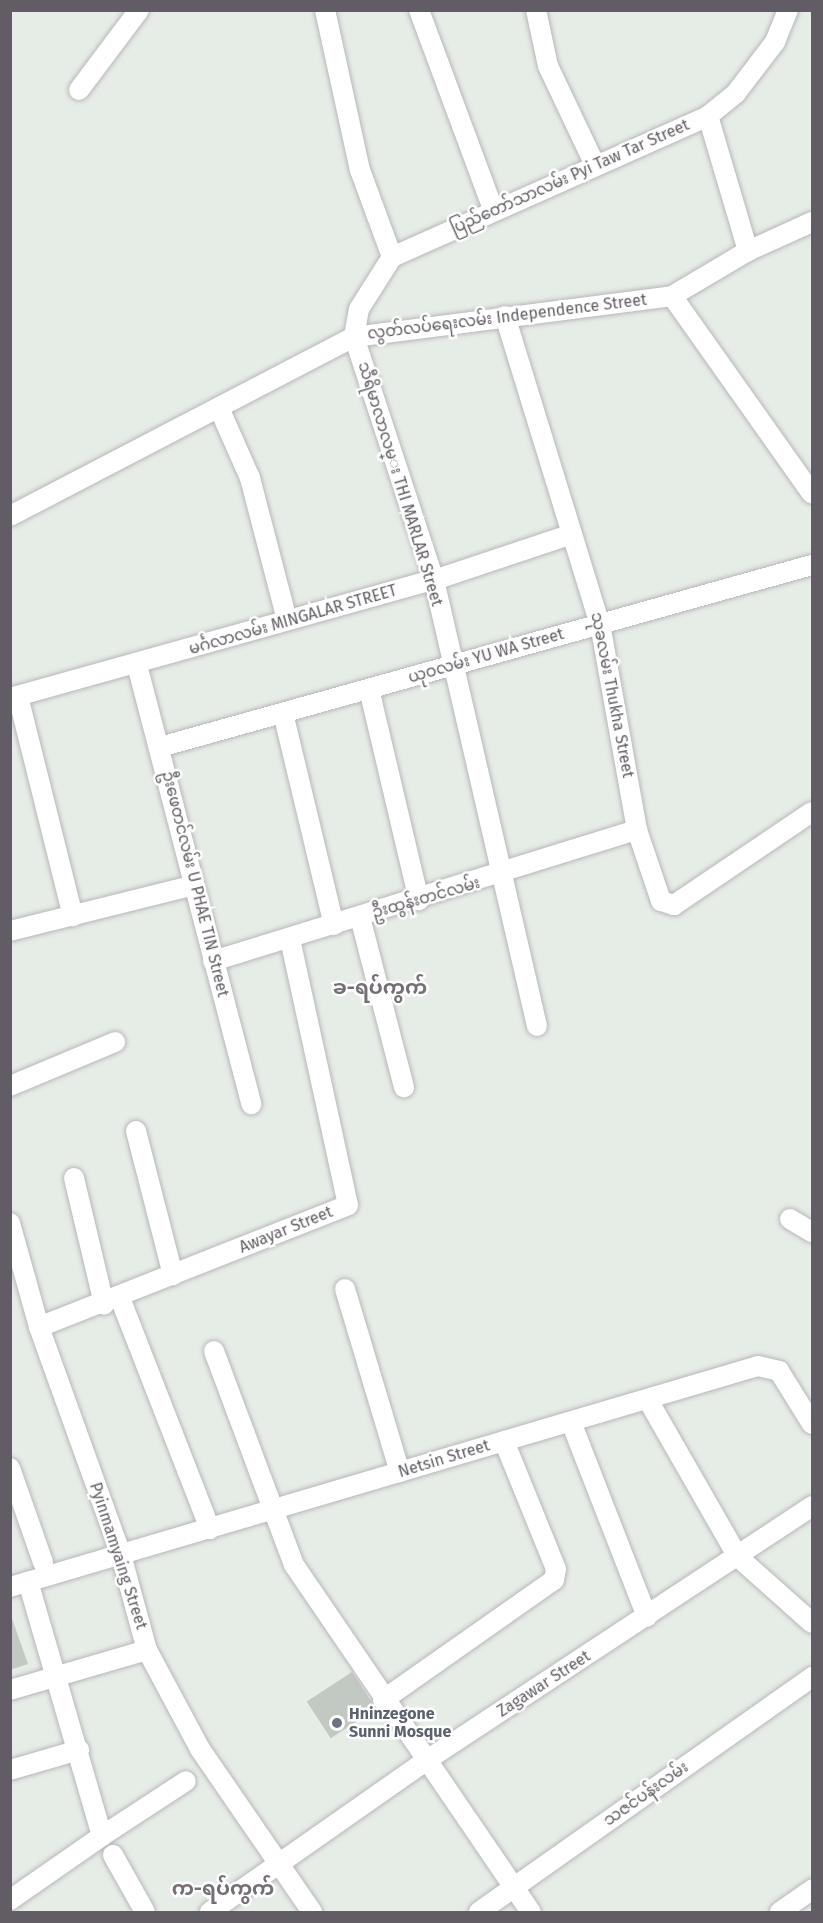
<!DOCTYPE html>
<meta charset="utf-8">
<style>
body{margin:0}
#map{position:relative;width:823px;height:1923px;overflow:hidden;background:#e5ede6;font-family:"Fira Sans","Noto Sans Myanmar",sans-serif}
div>[style]{position:absolute}
.building>*{inset:0;background:#c2c9c2;transform-origin:0 0}
.roads{filter:drop-shadow(0 0 2px #bab5ba) drop-shadow(0 0 2px #bab5ba)}
.minor>*{height:20px;margin:-10px;padding:0 10px;transform-origin:10px;border-radius:10px;background:#fff}
.dots>*{width:16px;height:16px;translate:-50% -50%;box-sizing:border-box;border:3px solid #fff;border-radius:50%}
span{translate:-50% -50%;white-space:nowrap;text-align:center;line-height:1.15;-webkit-text-stroke:5px #fff;paint-order:stroke}
.street-label{font-size:16px;color:#625d64}
.worship-label{font-size:16px;color:#5b616d;font-weight:700}
.left{translate:0 -50%;text-align:left}
.quarter-label{font-size:20px;color:#746e75;font-weight:700}
.frame{position:absolute;inset:0;border:12px solid #625d64;pointer-events:none}
</style>
<div id="map">
<div class="building">
<i style="clip-path:polygon(10px 1613px,28px 1664px,10px 1670px)"></i>
<i style="left:352px;top:1672px;width:44px;height:54px;rotate:57deg"></i>
</div>
<div class="roads">
<div class="minor">
<i style="left:325px;top:10px;width:164px;rotate:77.7deg"></i>
<i style="left:360px;top:170px;width:93px;rotate:69.8deg"></i>
<i style="left:419px;top:10px;width:212px;rotate:69.6deg"></i>
<i style="left:536px;top:10px;width:57px;rotate:77.9deg"></i>
<i style="left:548px;top:66px;width:110px;rotate:64.6deg"></i>
<i style="left:79px;top:90px;width:100px;rotate:-53.1deg"></i>
<i style="left:708px;top:116px;width:141px;rotate:73.5deg"></i>
<i style="left:672px;top:296px;width:242px;rotate:54.7deg"></i>
<i style="left:505px;top:316px;width:322px;rotate:72.9deg"></i>
<i style="left:600px;top:624px;width:209px;rotate:79.8deg"></i>
<i style="left:637px;top:830px;width:75px;rotate:71.3deg"></i>
<i style="left:661px;top:901px;width:14px;rotate:17deg"></i>
<i style="left:674px;top:905px;width:166px;rotate:-34deg"></i>
<i style="left:219px;top:408px;width:77px;rotate:66.1deg"></i>
<i style="left:250px;top:478px;width:147px;rotate:75.4deg"></i>
<i style="left:10px;top:516px;width:388px;rotate:-27.5deg"></i>
<i style="left:354px;top:337px;width:321px;rotate:-7.3deg"></i>
<i style="left:672px;top:296px;width:88px;rotate:-30.6deg"></i>
<i style="left:748px;top:251px;width:70px;rotate:-24.4deg"></i>
<i style="left:137px;top:665px;width:454px;rotate:75.4deg"></i>
<i style="left:369px;top:689px;width:217px;rotate:76.7deg"></i>
<i style="left:18px;top:696px;width:227px;rotate:76deg"></i>
<i style="left:10px;top:698px;width:440px;rotate:-15.6deg"></i>
<i style="left:434px;top:580px;width:145px;rotate:-18.4deg"></i>
<i style="left:283px;top:713px;width:218px;rotate:76.5deg"></i>
<i style="left:160px;top:747px;width:677px;rotate:-15.6deg"></i>
<i style="left:360px;top:917px;width:176px;rotate:75.5deg"></i>
<i style="left:10px;top:931px;width:190px;rotate:-14deg"></i>
<i style="left:213px;top:961px;width:444px;rotate:-17.2deg"></i>
<i style="left:537px;top:1026px;width:458px;rotate:-103deg"></i>
<i style="left:434px;top:580px;width:256px;rotate:-108.2deg"></i>
<i style="left:354px;top:337px;width:28px;rotate:-80deg"></i>
<i style="left:359px;top:309px;width:62px;rotate:-57.6deg"></i>
<i style="left:392px;top:257px;width:346px;rotate:-24deg"></i>
<i style="left:708px;top:116px;width:36px;rotate:-39deg"></i>
<i style="left:736px;top:93px;width:64px;rotate:-52.6deg"></i>
<i style="left:775px;top:42px;width:35px;rotate:-68deg"></i>
<i style="left:10px;top:1086px;width:114px;rotate:-22.7deg"></i>
<i style="left:136px;top:1131px;width:149px;rotate:75.6deg"></i>
<i style="left:74px;top:1178px;width:130px;rotate:76.6deg"></i>
<i style="left:790px;top:1219px;width:26px;rotate:31deg"></i>
<i style="left:10px;top:1223px;width:108px;rotate:74.4deg"></i>
<i style="left:39px;top:1327px;width:242px;rotate:70.2deg"></i>
<i style="left:121px;top:1555px;width:98px;rotate:74.7deg"></i>
<i style="left:147px;top:1650px;width:112px;rotate:61.8deg"></i>
<i style="left:200px;top:1749px;width:198px;rotate:55.5deg"></i>
<i style="left:345px;top:1289px;width:191px;rotate:73.3deg"></i>
<i style="left:120px;top:1298px;width:248px;rotate:68.7deg"></i>
<i style="left:39px;top:1327px;width:332px;rotate:-21.5deg"></i>
<i style="left:348px;top:1205px;width:271px;rotate:-102.3deg"></i>
<i style="left:214px;top:1351px;width:228px;rotate:69.5deg"></i>
<i style="left:294px;top:1565px;width:420px;rotate:55.7deg"></i>
<i style="left:648px;top:1400px;width:181px;rotate:60.2deg"></i>
<i style="left:738px;top:1557px;width:99px;rotate:41.7deg"></i>
<i style="left:571px;top:1422px;width:209px;rotate:68.7deg"></i>
<i style="left:10px;top:1468px;width:100px;rotate:70.7deg"></i>
<i style="left:10px;top:1587px;width:780px;rotate:-16.46deg"></i>
<i style="left:758px;top:1366px;width:22px;rotate:13deg"></i>
<i style="left:779px;top:1371px;width:62px;rotate:58.1deg"></i>
<i style="left:10px;top:1690px;width:143px;rotate:-16.3deg"></i>
<i style="left:383px;top:1700px;width:209px;rotate:-35.1deg"></i>
<i style="left:554px;top:1580px;width:11px;rotate:-80deg"></i>
<i style="left:556px;top:1569px;width:138px;rotate:-112.1deg"></i>
<i style="left:10px;top:1770px;width:72px;rotate:-16.2deg"></i>
<i style="left:102px;top:1836px;width:100px;rotate:-33.2deg"></i>
<i style="left:113px;top:1855px;width:65px;rotate:60.7deg"></i>
<i style="left:10px;top:1900px;width:112px;rotate:-34.8deg"></i>
<i style="left:102px;top:1836px;width:265px;rotate:-106.2deg"></i>
<i style="left:210px;top:1912px;width:261px;rotate:-35deg"></i>
<i style="left:424px;top:1762px;width:465px;rotate:-33.4deg"></i>
<i style="left:479px;top:1912px;width:408px;rotate:-35.2deg"></i>
<i style="left:780px;top:1912px;width:39px;rotate:-35deg"></i>
</div>
</div>
<div class="dots">
<i style="left:337px;top:1723px;background:#6b7280"></i>
</div>
<div class="street-label">
<span style="left:570px;top:177px;rotate:-24deg">ပြည်တော်သာလမ်း Pyi Taw Tar Street</span>
<span style="left:507px;top:317px;rotate:-7deg">လွတ်လပ်ရေးလမ်း Independence Street</span>
<span style="left:400px;top:484px;rotate:73deg">သီရိမာလာလမ္း THI MARLAR Street</span>
<span style="left:293px;top:620px;rotate:-16deg">မင်္ဂလာလမ်း MINGALAR STREET</span>
<span style="left:486px;top:656px;rotate:-16deg">ယုဝလမ်း YU WA Street</span>
<span style="left:612px;top:695px;rotate:79deg">သုခလမ်း Thukha Street</span>
<span style="left:195px;top:884px;rotate:76deg">ဦးဖေတင်လမ်း U PHAE TIN Street</span>
<span style="left:426px;top:898px;rotate:-16deg">ဦးထွန်းတင်လမ်း</span>
<span style="left:286px;top:1230px;rotate:-22deg">Awayar Street</span>
<span style="left:444px;top:1459px;rotate:-17deg">Netsin Street</span>
<span style="left:118px;top:1556px;rotate:72deg">Pyinmamyaing Street</span>
<span style="left:544px;top:1684px;rotate:-33deg">Zagawar Street</span>
<span style="left:646px;top:1794px;rotate:-35deg">သဇင်ပန်းလမ်း</span>
</div>
<div class="worship-label">
<span class="left" style="left:349px;top:1723px">Hninzegone<br>Sunni Mosque</span>
</div>
<div class="quarter-label">
<span style="left:380px;top:987px">ခ-ရပ်ကွက်</span>
<span style="left:223px;top:1888px">က-ရပ်ကွက်</span>
</div>
<div class="frame"></div>
</div>
